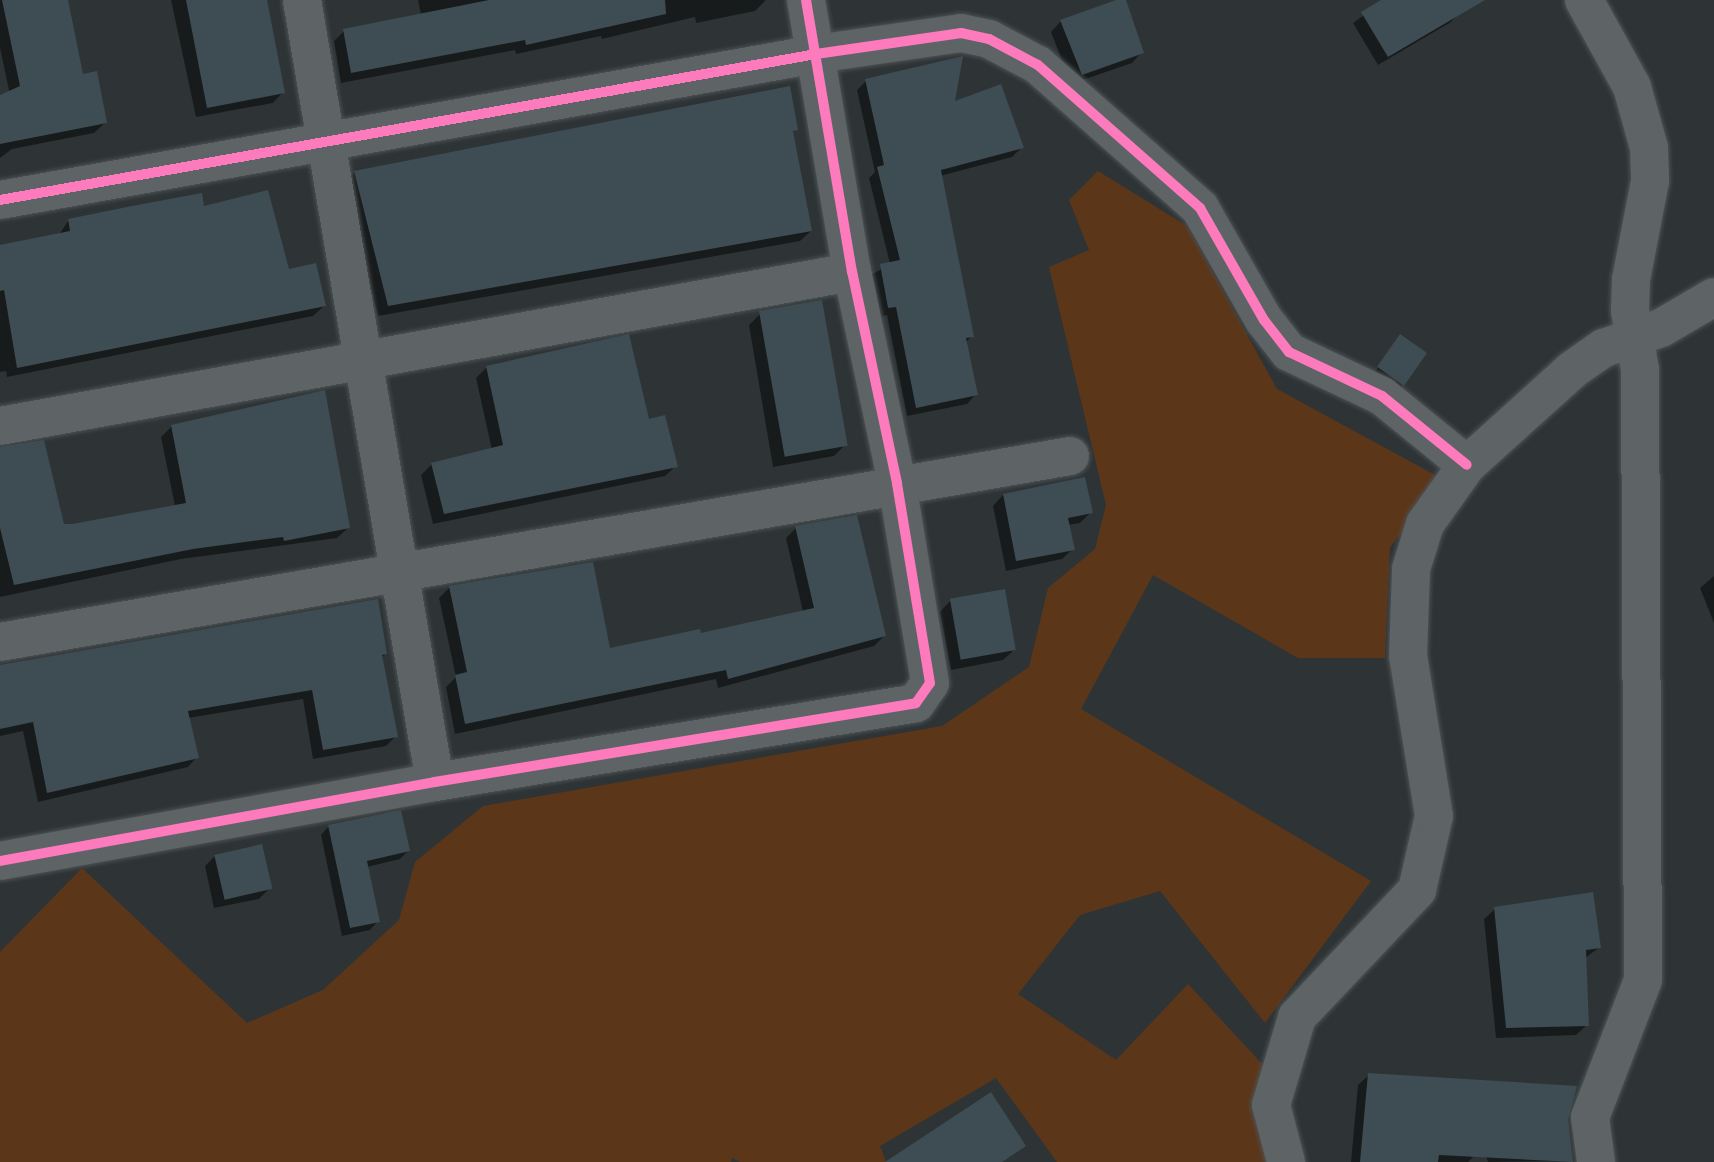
<!DOCTYPE html>
<style>
body{margin:0}
#map{position:relative;width:1714px;height:1162px;overflow:hidden;background:#2e3436;font-family:"Exo 2",sans-serif}
div>[style]{position:absolute}
.green>*{inset:0;background:#5c3619}
.shadow>*{inset:0;background:#0007}
.building>*{inset:0;background:#3d4d53;transform-origin:0 0}
.roads{filter:drop-shadow(0 0 2px #4d5254) drop-shadow(0 0 2px #4d5254)}
.street>*{height:38px;margin:-19px;padding:0 19px;transform-origin:19px;border-radius:19px;background:#5e6365}
.cycleway>*{height:10px;margin:-5px;padding:0 5px;transform-origin:5px;border-radius:5px;background:#fd7abc}
span{translate:-50% -50%;white-space:nowrap;text-align:center;line-height:1.15;-webkit-text-stroke:7px #2b353a;paint-order:stroke}
</style>
<div id="map">
<div class="green">
<i style="clip-path:polygon(1098px 171px,1187px 226px,1277px 389px,1446px 481px,1390px 547px,1385px 658px,1298px 658px,1153px 575px,1081px 709px,1371px 881px,1265px 1023px,1160px 891px,1080px 915px,1018px 994px,1116px 1060px,1188px 984px,1264px 1066px,1267px 1162px,1057px 1162px,996px 1078px,880px 1146px,886px 1162px,741px 1162px,732px 1158px,731px 1162px,0 1162px,0 952px,82px 868px,247px 1023px,323px 990px,399px 920px,415px 862px,483px 806px,942px 726px,1029px 667px,1048px 588px,1095px 549px,1106px 505px,1049px 267px,1089px 250px,1069px 200px)"></i>
</div>
<div class="shadow">
<i style="clip-path:polygon(0 0,66px 0,81px 76px,105px 123px,94px 133px,12px 149px,0 158px,0 97px,10px 95px,0 48px)"></i>
<i style="clip-path:polygon(171px 0,248px 0,283px 92px,273px 103px,196px 117px)"></i>
<i style="clip-path:polygon(418px 0,765px 0,765px 1px,755px 11px,696px 23px,695px 17px,602px 39px,601px 36px,516px 54px,515px 50px,341px 83px,334px 41px,344px 31px,421px 15px)"></i>
<i style="clip-path:polygon(1124px 0,1142px 52px,1132px 63px,1071px 84px,1051px 32px,1061px 21px)"></i>
<i style="clip-path:polygon(1385px 0,1472px 0,1451px 22px,1378px 65px,1353px 23px)"></i>
<i style="clip-path:polygon(866px 81px,952px 103px,1022px 147px,1012px 157px,940px 176px,972px 336px,965px 343px,976px 394px,967px 404px,907px 416px,887px 315px,879px 317px,871px 275px,890px 264px,869px 178px,875px 172px,857px 90px)"></i>
<i style="clip-path:polygon(796px 129px,791px 134px,811px 231px,800px 241px,378px 316px,344px 183px,355px 172px)"></i>
<i style="clip-path:polygon(203px 208px,288px 271px,324px 306px,313px 316px,7px 377px,6px 371px,0 372px,0 246px,59px 235px,68px 221px)"></i>
<i style="clip-path:polygon(760px 314px,845px 445px,834px 456px,773px 467px,749px 325px)"></i>
<i style="clip-path:polygon(1396px 341px,1425px 353px,1399px 389px,1375px 372px)"></i>
<i style="clip-path:polygon(487px 367px,647px 421px,676px 466px,665px 476px,433px 524px,421px 475px,432px 464px,492px 450px,476px 378px)"></i>
<i style="clip-path:polygon(172px 426px,348px 528px,337px 538px,181px 559px,0 597px,0 447px,63px 526px,175px 506px,161px 437px)"></i>
<i style="clip-path:polygon(1003px 495px,1091px 512px,1080px 523px,1068px 525px,1073px 549px,1062px 559px,1006px 571px,993px 506px)"></i>
<i style="clip-path:polygon(796px 528px,884px 636px,874px 646px,718px 688px,716px 679px,455px 734px,446px 687px,456px 677px,439px 598px,449px 588px,609px 650px,700px 635px,803px 612px,786px 538px)"></i>
<i style="clip-path:polygon(1714px 576px,1714px 623px,1700px 588px)"></i>
<i style="clip-path:polygon(950px 601px,1014px 650px,1003px 660px,951px 670px,940px 612px)"></i>
<i style="clip-path:polygon(386px 653px,381px 658px,396px 736px,386px 746px,313px 759px,303px 699px,188px 718px,197px 757px,188px 767px,38px 802px,23px 731px,0 736px,0 669px)"></i>
<i style="clip-path:polygon(329px 826px,408px 851px,400px 859px,367px 867px,378px 921px,370px 930px,342px 936px,321px 835px)"></i>
<i style="clip-path:polygon(215px 856px,270px 888px,259px 899px,214px 908px,205px 866px)"></i>
<i style="clip-path:polygon(1495px 909px,1600px 947px,1585px 958px,1587px 1025px,1576px 1035px,1496px 1038px,1484px 919px)"></i>
<i style="clip-path:polygon(1369px 1075px,1567px 1119px,1571px 1161px,1488px 1162px,1473px 1121px,1474px 1156px,1468px 1162px,1351px 1162px,1358px 1085px)"></i>
</div>
<div class="building">
<i style="clip-path:polygon(2px 0,68px 0,83px 74px,97px 71px,107px 123px,0 144px,0 95px,20px 86px)"></i>
<i style="clip-path:polygon(186px 0,267px 0,285px 93px,207px 108px)"></i>
<i style="clip-path:polygon(489px 0,665px 0,666px 14px,526px 45px,525px 40px,351px 73px,343px 29px)"></i>
<i style="clip-path:polygon(1116px 0,1126px 0,1144px 53px,1082px 75px,1060px 20px)"></i>
<i style="clip-path:polygon(1381px 0,1485px 0,1388px 57px,1361px 12px)"></i>
<i style="clip-path:polygon(963px 56px,955px 101px,1001px 84px,1024px 148px,941px 170px,974px 337px,966px 338px,978px 395px,916px 408px,896px 307px,888px 308px,880px 264px,900px 260px,877px 167px,884px 165px,865px 79px)"></i>
<i style="clip-path:polygon(790px 86px,798px 130px,793px 131px,812px 231px,388px 306px,354px 171px)"></i>
<i style="clip-path:polygon(268px 190px,289px 269px,316px 263px,326px 306px,17px 368px,4px 290px,0 291px,0 245px,70px 231px,68px 219px,132px 206px,202px 193px,204px 206px)"></i>
<i style="left:822px;top:300px;width:148px;height:64px;rotate:80deg"></i>
<i style="clip-path:polygon(629px 334px,649px 419px,665px 415px,678px 467px,444px 514px,431px 463px,503px 445px,486px 366px)"></i>
<i style="left:1400px;top:334px;width:33px;height:40px;rotate:35deg"></i>
<i style="clip-path:polygon(325px 390px,350px 528px,284px 541px,283px 537px,193px 549px,14px 585px,0 528px,0 447px,44px 440px,64px 524px,72px 524px,186px 503px,171px 425px)"></i>
<i style="clip-path:polygon(1085px 477px,1093px 513px,1068px 518px,1075px 550px,1016px 561px,1003px 494px)"></i>
<i style="clip-path:polygon(857px 515px,886px 636px,728px 679px,726px 670px,465px 724px,455px 675px,467px 672px,449px 586px,593px 562px,610px 648px,700px 629px,701px 633px,814px 608px,795px 526px)"></i>
<i style="left:1005px;top:589px;width:62px;height:56px;rotate:80deg"></i>
<i style="clip-path:polygon(378px 599px,387px 654px,382px 655px,398px 737px,323px 750px,312px 690px,188px 711px,199px 758px,47px 793px,33px 722px,0 729px,0 665px)"></i>
<i style="clip-path:polygon(401px 810px,410px 851px,367px 861px,380px 922px,350px 928px,328px 825px)"></i>
<i style="left:262px;top:844px;width:46px;height:49px;rotate:77deg"></i>
<i style="clip-path:polygon(1593px 892px,1601px 948px,1586px 950px,1589px 1026px,1506px 1028px,1494px 907px)"></i>
<i style="clip-path:polygon(1368px 1073px,1577px 1086px,1568px 1119px,1573px 1162px,1439px 1155px,1438px 1162px,1360px 1162px)"></i>
<i style="clip-path:polygon(991px 1092px,1026px 1146px,1002px 1162px,885px 1162px)"></i>
</div>
<div class="roads">
<div class="street">
<i style="left:302px;top:0;width:793px;rotate:80.35deg"></i>
<i style="left:1584px;top:0;width:99px;rotate:61.1deg"></i>
<i style="left:1632px;top:87px;width:63px;rotate:74.4deg"></i>
<i style="left:1649px;top:148px;width:33px;rotate:88deg"></i>
<i style="left:1650px;top:181px;width:101px;rotate:100.9deg"></i>
<i style="left:1631px;top:280px;width:31px;rotate:92deg"></i>
<i style="left:1630px;top:311px;width:60px;rotate:80.4deg"></i>
<i style="left:1640px;top:370px;width:610px;rotate:89.72deg"></i>
<i style="left:1643px;top:980px;width:147px;rotate:111.1deg"></i>
<i style="left:1590px;top:1117px;width:45px;rotate:82.4deg"></i>
<i style="left:0;top:200px;width:829px;rotate:-10.14deg"></i>
<i style="left:816px;top:54px;width:147px;rotate:-8.2deg"></i>
<i style="left:961px;top:33px;width:29px;rotate:12deg"></i>
<i style="left:989px;top:39px;width:55px;rotate:28deg"></i>
<i style="left:1038px;top:65px;width:216px;rotate:41.4deg"></i>
<i style="left:1200px;top:208px;width:129px;rotate:60.3deg"></i>
<i style="left:1264px;top:320px;width:41px;rotate:52deg"></i>
<i style="left:1289px;top:352px;width:103px;rotate:25.3deg"></i>
<i style="left:1382px;top:396px;width:109px;rotate:39.1deg"></i>
<i style="left:0;top:426px;width:866px;rotate:-10.25deg"></i>
<i style="left:0;top:642px;width:1086px;rotate:-9.86deg"></i>
<i style="left:0;top:861px;width:442px;rotate:-10.3deg"></i>
<i style="left:435px;top:782px;width:487px;rotate:-9.3deg"></i>
<i style="left:916px;top:703px;width:24px;rotate:-55deg"></i>
<i style="left:930px;top:683px;width:203px;rotate:-99.4deg"></i>
<i style="left:897px;top:483px;width:216px;rotate:-102deg"></i>
<i style="left:852px;top:272px;width:276px;rotate:-99.6deg"></i>
<i style="left:1286px;top:1162px;width:59px;rotate:-104.7deg"></i>
<i style="left:1271px;top:1105px;width:92px;rotate:-73.5deg"></i>
<i style="left:1297px;top:1017px;width:175px;rotate:-46.6deg"></i>
<i style="left:1417px;top:890px;width:76px;rotate:-77.1deg"></i>
<i style="left:1434px;top:816px;width:162px;rotate:-99.2deg"></i>
<i style="left:1408px;top:656px;width:87px;rotate:-88deg"></i>
<i style="left:1411px;top:569px;width:47px;rotate:-72.7deg"></i>
<i style="left:1425px;top:524px;width:72px;rotate:-54.6deg"></i>
<i style="left:1467px;top:465px;width:142px;rotate:-42.1deg"></i>
<i style="left:1572px;top:370px;width:39px;rotate:-35deg"></i>
<i style="left:1604px;top:348px;width:60px;rotate:-19.3deg"></i>
<i style="left:1661px;top:328px;width:61px;rotate:-30.3deg"></i>
</div>
</div>
<div class="cycleway">
<i style="left:0;top:200px;width:829px;rotate:-10.14deg"></i>
<i style="left:816px;top:54px;width:147px;rotate:-8.2deg"></i>
<i style="left:961px;top:33px;width:29px;rotate:12deg"></i>
<i style="left:989px;top:39px;width:55px;rotate:28deg"></i>
<i style="left:1038px;top:65px;width:216px;rotate:41.4deg"></i>
<i style="left:1200px;top:208px;width:129px;rotate:60.3deg"></i>
<i style="left:1264px;top:320px;width:41px;rotate:52deg"></i>
<i style="left:1289px;top:352px;width:103px;rotate:25.3deg"></i>
<i style="left:1382px;top:396px;width:109px;rotate:39.1deg"></i>
<i style="left:0;top:861px;width:442px;rotate:-10.3deg"></i>
<i style="left:435px;top:782px;width:487px;rotate:-9.3deg"></i>
<i style="left:916px;top:703px;width:24px;rotate:-55deg"></i>
<i style="left:930px;top:683px;width:203px;rotate:-99.4deg"></i>
<i style="left:897px;top:483px;width:216px;rotate:-102deg"></i>
<i style="left:852px;top:272px;width:276px;rotate:-99.6deg"></i>
</div>
</div>
